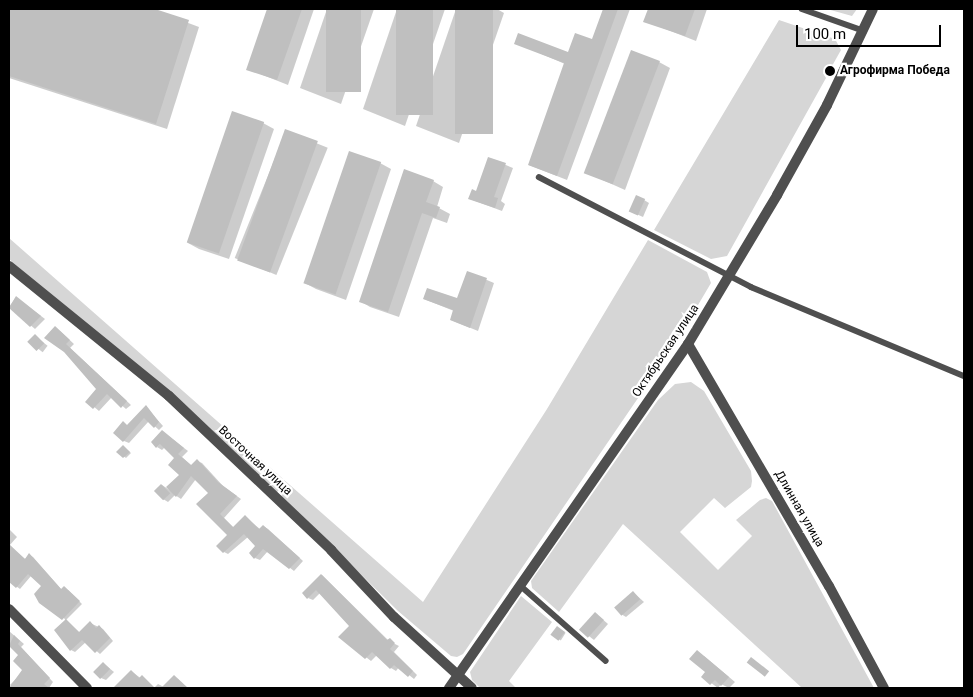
<!DOCTYPE html>
<meta charset="utf-8">
<style>
body{margin:0}
#map{position:relative;width:973px;height:697px;overflow:hidden;background:#fff;font-family:Roboto,sans-serif}
div>[style]{position:absolute}
.green>*{inset:0;background:#d6d6d6}
.shadow>*{inset:0;background:#0003;transform-origin:0 0}
.building>*{inset:0;background:#bfbfbf;transform-origin:0 0}
.service>*{height:5.5px;margin:-2.75px;padding:0 2.75px;transform-origin:2.75px;border-radius:2.75px;background:#4f4f4f}
.minor>*{height:10px;margin:-5px;padding:0 5px;transform-origin:5px;border-radius:5px;background:#4f4f4f}
.tertiary>*{height:10px;margin:-5px;padding:0 5px;transform-origin:5px;border-radius:5px;background:#4f4f4f}
.dots>*{width:14px;height:14px;translate:-50% -50%;box-sizing:border-box;border:2px solid #fff;border-radius:50%}
span{translate:-50% -50%;white-space:nowrap;text-align:center;line-height:1.15;-webkit-text-stroke:4.5px #fff;paint-order:stroke}
.poi-label{font-size:12px;color:#000;font-weight:700}
.left{translate:0 -50%;text-align:left}
.street-label{font-size:12px;color:#000}
.frame{position:absolute;inset:0;border:10px solid #000;pointer-events:none}
.scale{position:absolute;left:796px;top:25px;width:145px;height:22px;box-sizing:border-box;border:2px solid #000;border-top:0;padding-left:6px;font-size:15px;line-height:18px;white-space:nowrap;color:#000;-webkit-text-stroke:4px #fff;paint-order:stroke}
</style>
<div id="map">
<div class="green">
<i style="clip-path:polygon(827px 9px,857px 9px,852px 16px)"></i>
<i style="clip-path:polygon(779px 20px,835px 39px,841px 50px,832px 66px,827px 66px,823px 73px,826px 78px,727px 256px,711px 259px,654px 230px)"></i>
<i style="clip-path:polygon(9px 238px,423px 602px,547px 409px,648px 240px,707px 272px,711px 283px,675px 344px,463px 654px,457px 657px,451px 656px,398px 611px,318px 532px,9px 259px)"></i>
<i style="clip-path:polygon(691px 382px,704px 391px,751px 471px,752px 481px,751px 487px,725px 508px,714px 498px,680px 532px,718px 570px,752px 536px,736px 520px,760px 500px,766px 498px,772px 501px,874px 688px,802px 688px,623px 524px,559px 612px,532px 588px,531px 581px,658px 400px,675px 384px)"></i>
<i style="clip-path:polygon(521px 596px,552px 622px,509px 681px,516px 688px,480px 688px,472px 680px,470px 672px)"></i>
</div>
<div class="shadow">
<i style="clip-path:polygon(9px 9px,151px 9px,199px 27px,167px 129px,9px 78px)"></i>
<i style="clip-path:polygon(268px 9px,314px 9px,288px 85px,248px 69px)"></i>
<i style="clip-path:polygon(327px 9px,374px 9px,341px 104px,300px 88px)"></i>
<i style="clip-path:polygon(397px 9px,445px 9px,405px 126px,363px 109px)"></i>
<i style="clip-path:polygon(456px 9px,497px 9px,504px 13px,459px 143px,416px 126px)"></i>
<i style="clip-path:polygon(605px 9px,630px 9px,567px 180px,529px 165px,565px 64px,516px 43px,569px 54px,592px 41px)"></i>
<i style="clip-path:polygon(649px 9px,707px 9px,696px 41px,645px 21px)"></i>
<i style="clip-path:polygon(659px 62px,670px 68px,625px 190px,587px 173px)"></i>
<i style="clip-path:polygon(263px 123px,274px 129px,229px 259px,199px 249px,188px 243px)"></i>
<i style="left:286px;top:131px;width:45px;height:137px;rotate:22deg"></i>
<i style="clip-path:polygon(489px 158px,513px 168px,501px 201px,505px 204px,502px 211px,470px 199px,477px 192px)"></i>
<i style="clip-path:polygon(380px 163px,391px 169px,346px 300px,316px 289px,305px 283px)"></i>
<i style="clip-path:polygon(433px 181px,443px 187px,437px 207px,450px 214px,447px 223px,433px 218px,399px 317px,370px 307px,360px 301px)"></i>
<i style="clip-path:polygon(644px 200px,649px 203px,643px 217px,634px 213px)"></i>
<i style="clip-path:polygon(468px 272px,494px 283px,478px 331px,451px 320px,454px 311px,424px 299px,458px 300px)"></i>
<i style="clip-path:polygon(16px 297px,45px 319px,35px 329px,9px 307px)"></i>
<i style="clip-path:polygon(60px 331px,74px 344px,70px 348px,131px 405px,126px 409px,112px 397px,99px 411px,87px 401px,97px 389px,64px 351px)"></i>
<i style="left:35px;top:336px;width:16px;height:8px;rotate:38deg"></i>
<i style="clip-path:polygon(146px 407px,163px 426px,159px 430px,149px 421px,129px 443px,124px 441px,123px 423px,128px 426px)"></i>
<i style="clip-path:polygon(167px 435px,188px 451px,182px 457px,192px 466px,197px 461px,202px 463px,223px 486px,241px 499px,224px 518px,234px 528px,245px 517px,260px 529px,263px 526px,268px 529px,303px 561px,294px 571px,268px 551px,260px 560px,255px 558px,257px 546px,248px 537px,228px 554px,224px 552px,229px 535px,210px 493px,196px 479px,181px 499px,175px 495px,168px 502px,163px 499px,162px 485px,171px 491px,181px 475px,176px 457px,165px 447px,162px 450px,157px 447px)"></i>
<i style="clip-path:polygon(125px 448px,131px 453px,126px 458px,118px 452px)"></i>
<i style="clip-path:polygon(9px 529px,17px 537px,9px 546px)"></i>
<i style="clip-path:polygon(14px 550px,25px 559px,29px 555px,33px 557px,62px 590px,68px 590px,82px 604px,66px 620px,80px 633px,90px 623px,103px 629px,113px 641px,100px 654px,86px 642px,75px 652px,71px 650px,66px 621px,42px 586px,31px 576px,20px 589px,9px 581px,9px 556px)"></i>
<i style="clip-path:polygon(322px 575px,389px 641px,399px 646px,394px 652px,417px 675px,414px 679px,399px 667px,396px 671px,391px 668px,377px 655px,371px 661px,340px 637px,351px 627px,320px 593px,313px 600px,308px 598px)"></i>
<i style="clip-path:polygon(633px 592px,644px 602px,626px 617px,621px 614px)"></i>
<i style="clip-path:polygon(600px 617px,608px 624px,594px 640px,581px 630px)"></i>
<i style="left:558px;top:628px;width:9px;height:9px;rotate:32deg"></i>
<i style="clip-path:polygon(9px 631px,24px 644px,21px 647px,53px 682px,49px 688px,13px 688px,10px 685px,24px 670px,20px 655px,9px 644px)"></i>
<i style="clip-path:polygon(704px 656px,735px 682px,729px 688px,721px 684px,718px 688px,703px 677px,707px 672px)"></i>
<i style="clip-path:polygon(103px 663px,114px 672px,106px 680px,101px 678px)"></i>
<i style="clip-path:polygon(131px 671px,154px 688px,158px 684px,164px 687px,178px 679px,186px 688px,114px 688px)"></i>
</div>
<div class="building">
<i style="clip-path:polygon(9px 9px,155px 9px,189px 20px,156px 124px,9px 76px)"></i>
<i style="clip-path:polygon(267px 9px,302px 9px,277px 80px,246px 70px)"></i>
<i style="left:326px;top:9px;width:35px;height:83px"></i>
<i style="left:396px;top:9px;width:37px;height:106px"></i>
<i style="left:455px;top:9px;width:38px;height:125px"></i>
<i style="clip-path:polygon(603px 9px,618px 9px,557px 176px,528px 165px,564px 63px,514px 44px,518px 33px,568px 52px,575px 33px,592px 39px)"></i>
<i style="clip-path:polygon(648px 9px,695px 9px,685px 36px,643px 22px)"></i>
<i style="left:631px;top:50px;width:31px;height:132px;rotate:21deg"></i>
<i style="left:232px;top:111px;width:34px;height:139px;rotate:19deg"></i>
<i style="left:285px;top:129px;width:35px;height:140px;rotate:20deg"></i>
<i style="left:349px;top:151px;width:34px;height:140px;rotate:19deg"></i>
<i style="clip-path:polygon(488px 157px,506px 163px,494px 197px,498px 198px,495px 208px,468px 199px,472px 189px,476px 191px)"></i>
<i style="clip-path:polygon(404px 169px,434px 180px,426px 202px,440px 207px,436px 218px,422px 213px,388px 312px,359px 302px)"></i>
<i style="left:636px;top:195px;width:10px;height:18px;rotate:24deg"></i>
<i style="clip-path:polygon(467px 271px,487px 278px,470px 328px,450px 320px,453px 310px,423px 299px,427px 288px,457px 298px)"></i>
<i style="clip-path:polygon(16px 296px,41px 316px,30px 327px,9px 308px)"></i>
<i style="clip-path:polygon(55px 326px,70px 340px,66px 344px,127px 401px,121px 408px,107px 394px,93px 409px,85px 402px,96px 389px,64px 352px,44px 338px)"></i>
<i style="left:35px;top:334px;width:13px;height:11px;rotate:45deg"></i>
<i style="clip-path:polygon(146px 405px,159px 422px,154px 428px,144px 418px,123px 442px,113px 433px,123px 421px,127px 425px)"></i>
<i style="clip-path:polygon(162px 430px,184px 448px,178px 454px,191px 465px,197px 459px,218px 482px,237px 496px,220px 514px,233px 527px,245px 515px,259px 529px,263px 525px,300px 558px,289px 569px,263px 549px,254px 559px,249px 553px,255px 546px,244px 534px,223px 553px,216px 546px,227px 535px,196px 504px,208px 493px,191px 476px,176px 497px,166px 487px,179px 475px,168px 465px,174px 458px,160px 444px,156px 448px,151px 442px)"></i>
<i style="clip-path:polygon(123px 445px,130px 452px,123px 458px,116px 452px)"></i>
<i style="left:161px;top:484px;width:13px;height:10px;rotate:45deg"></i>
<i style="clip-path:polygon(9px 544px,25px 559px,29px 553px,61px 589px,64px 586px,80px 601px,62px 620px,39px 603px,34px 594px,41px 586px,28px 574px,16px 588px,9px 582px)"></i>
<i style="clip-path:polygon(321px 574px,387px 640px,390px 638px,395px 643px,390px 649px,413px 671px,408px 677px,394px 665px,390px 669px,372px 652px,365px 659px,338px 637px,349px 626px,316px 590px,307px 599px,302px 593px)"></i>
<i style="left:633px;top:591px;width:11px;height:25px;rotate:49deg"></i>
<i style="left:595px;top:612px;width:12px;height:24px;rotate:42deg"></i>
<i style="clip-path:polygon(66px 619px,79px 632px,90px 621px,96px 628px,99px 625px,110px 638px,95px 653px,82px 640px,70px 651px,54px 630px)"></i>
<i style="left:557px;top:626px;width:10px;height:11px;rotate:37deg"></i>
<i style="clip-path:polygon(14px 635px,20px 641px,18px 644px,50px 678px,44px 684px,49px 688px,9px 688px,22px 670px,13px 661px,18px 655px,9px 646px)"></i>
<i style="clip-path:polygon(697px 650px,729px 677px,721px 686px,715px 680px,710px 685px,701px 677px,705px 672px,689px 659px)"></i>
<i style="left:751px;top:657px;width:23px;height:7px;rotate:38deg"></i>
<i style="left:103px;top:662px;width:10px;height:14px;rotate:45deg"></i>
<i style="clip-path:polygon(131px 670px,139px 678px,142px 675px,155px 688px,113px 688px)"></i>
<i style="clip-path:polygon(174px 675px,188px 688px,161px 688px)"></i>
</div>
<div class="service">
<i style="left:802px;top:9px;width:66px;rotate:19.5deg"></i>
<i style="left:539px;top:177px;width:239px;rotate:27.4deg"></i>
<i style="left:751px;top:287px;width:231px;rotate:22.7deg"></i>
<i style="left:521px;top:586px;width:113px;rotate:41.4deg"></i>
</div>
<div class="minor">
<i style="left:9px;top:266px;width:206px;rotate:39.1deg"></i>
<i style="left:169px;top:396px;width:224px;rotate:43.5deg"></i>
<i style="left:331px;top:550px;width:92px;rotate:46.8deg"></i>
<i style="left:394px;top:617px;width:105px;rotate:42.3deg"></i>
</div>
<div class="tertiary">
<i style="left:688px;top:344px;width:280px;rotate:59.8deg"></i>
<i style="left:829px;top:586px;width:116px;rotate:61.7deg"></i>
<i style="left:9px;top:609px;width:111px;rotate:45.4deg"></i>
<i style="left:449px;top:688px;width:419px;rotate:-55.2deg"></i>
<i style="left:688px;top:344px;width:174px;rotate:-59.1deg"></i>
<i style="left:777px;top:195px;width:103px;rotate:-60.9deg"></i>
<i style="left:827px;top:105px;width:106px;rotate:-64.4deg"></i>
</div>
<div class="dots">
<i style="left:830px;top:71px;background:#000"></i>
</div>
<div class="poi-label">
<span class="left" style="left:840px;top:71px">Агрофирма Победа</span>
</div>
<div class="street-label">
<span style="left:666px;top:351px;rotate:-56deg">Октябрьская улица</span>
<span style="left:255px;top:461px;rotate:43deg">Восточная улица</span>
<span style="left:799px;top:509px;rotate:60deg">Длинная улица</span>
</div>
<div class="frame"></div>
<div class="scale">100 m</div>
</div>
